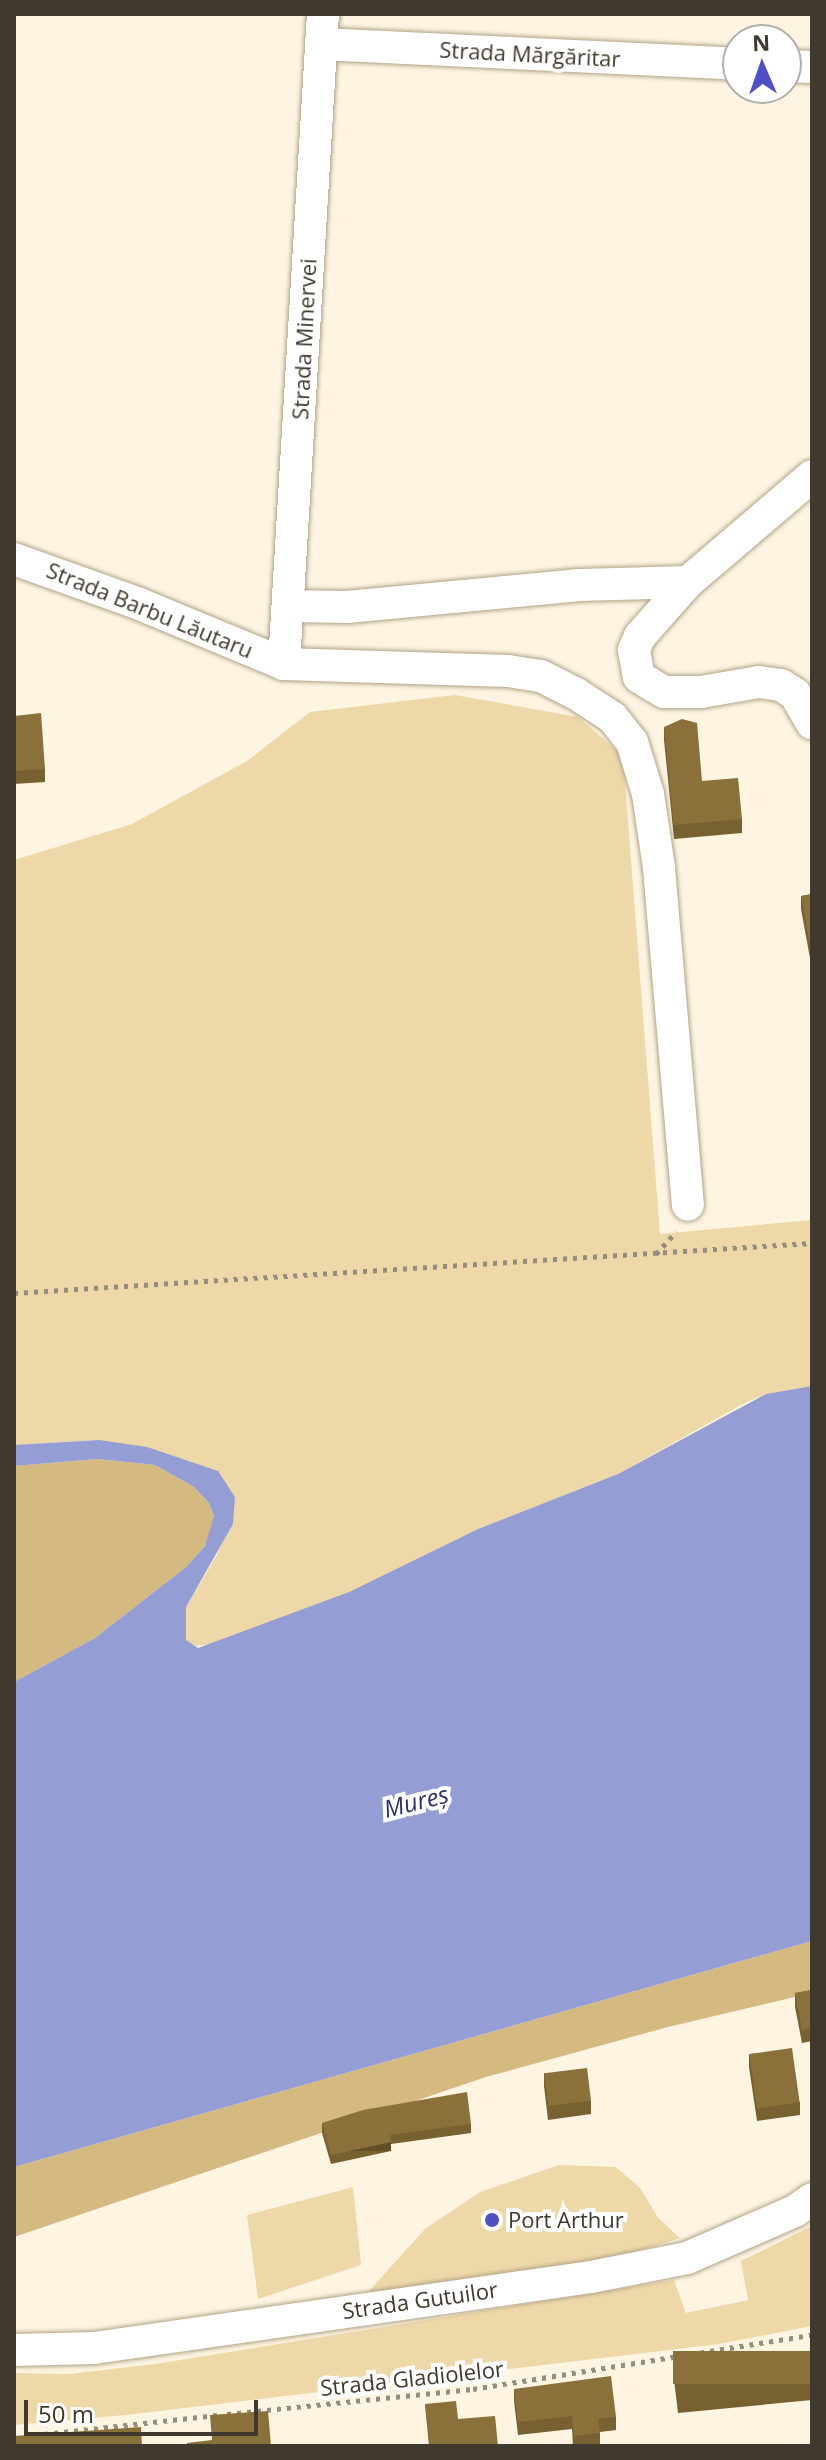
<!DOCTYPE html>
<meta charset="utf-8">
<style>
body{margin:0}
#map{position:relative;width:826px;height:2460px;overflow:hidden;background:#fdf5e2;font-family:"Open Sans",sans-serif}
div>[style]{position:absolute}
.green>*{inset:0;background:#efd8a8}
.forest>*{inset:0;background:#d4ba80}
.water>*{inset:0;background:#949dd4}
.path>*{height:5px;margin-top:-2.5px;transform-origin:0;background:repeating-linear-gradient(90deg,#958e7f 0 4px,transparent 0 10px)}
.roads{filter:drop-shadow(0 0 2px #b1a386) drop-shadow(0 0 2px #b1a386)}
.minor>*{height:32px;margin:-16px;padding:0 16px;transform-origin:16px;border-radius:16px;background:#fff}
.wall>*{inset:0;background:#776131}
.shaded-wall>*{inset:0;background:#614f28;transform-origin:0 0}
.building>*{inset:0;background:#8a7139;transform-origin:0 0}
.dots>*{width:22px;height:22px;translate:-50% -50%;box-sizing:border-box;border:4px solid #fff;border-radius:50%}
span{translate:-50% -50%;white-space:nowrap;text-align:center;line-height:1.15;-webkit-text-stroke:8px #fff;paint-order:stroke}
.street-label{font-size:22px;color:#403a2e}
.poi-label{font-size:22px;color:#403a2e}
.left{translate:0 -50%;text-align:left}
.water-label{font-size:24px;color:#2d2f71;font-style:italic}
.frame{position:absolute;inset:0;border:16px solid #403a2e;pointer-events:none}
.north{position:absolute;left:722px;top:24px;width:80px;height:80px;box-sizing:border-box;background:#fff;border:2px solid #b3b0ab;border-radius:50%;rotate:358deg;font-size:22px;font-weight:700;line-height:32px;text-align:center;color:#403a2e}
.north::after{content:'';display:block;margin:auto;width:28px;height:36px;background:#4f50c6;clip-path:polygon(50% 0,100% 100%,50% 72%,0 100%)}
.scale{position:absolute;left:24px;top:2400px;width:234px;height:36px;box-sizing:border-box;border:4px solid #403a2e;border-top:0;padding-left:10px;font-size:24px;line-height:28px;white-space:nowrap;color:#403a2e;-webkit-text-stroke:6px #fff;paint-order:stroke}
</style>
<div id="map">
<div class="green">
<i style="clip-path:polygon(455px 695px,578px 717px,623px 756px,660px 1234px,812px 1220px,812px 1386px,765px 1394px,739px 1406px,618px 1474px,478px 1529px,349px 1592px,215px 1644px,191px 1646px,186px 1640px,186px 1607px,218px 1553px,235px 1497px,99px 1440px,14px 1445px,14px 860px,132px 824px,247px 761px,310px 712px)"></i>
<i style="clip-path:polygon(559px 2165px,616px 2167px,641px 2189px,658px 2218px,680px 2238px,638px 2251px,552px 2270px,361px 2300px,425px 2229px,480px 2192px)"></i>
<i style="clip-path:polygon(353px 2187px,361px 2265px,258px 2299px,247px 2215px)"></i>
<i style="clip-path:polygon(812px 2226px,812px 2326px,719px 2344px,126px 2415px,14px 2425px,14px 2373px,69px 2374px,155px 2364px,674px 2280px,686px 2313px,748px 2300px,741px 2261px)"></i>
</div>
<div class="forest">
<i style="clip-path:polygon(98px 1459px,155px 1465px,194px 1487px,209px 1503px,214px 1516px,212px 1531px,205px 1546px,186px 1567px,95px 1638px,14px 1682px,14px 1466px)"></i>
<i style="clip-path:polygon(812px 1941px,812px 1993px,668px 2027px,486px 2077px,14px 2237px,14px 2167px)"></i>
</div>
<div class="water">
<i style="clip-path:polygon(812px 1386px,812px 1941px,14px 2167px,14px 1682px,95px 1638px,186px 1567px,205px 1546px,214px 1516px,209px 1503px,194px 1487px,155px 1465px,98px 1459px,14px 1466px,14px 1445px,99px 1440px,147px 1447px,218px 1471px,235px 1497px,233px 1524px,186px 1607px,186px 1640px,198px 1648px,349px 1592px,478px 1529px,618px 1474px,766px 1394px)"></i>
</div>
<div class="path">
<i style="left:656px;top:1254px;width:30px;rotate:-48deg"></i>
<i style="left:14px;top:1293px;width:800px;rotate:-3.59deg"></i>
<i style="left:227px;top:2414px;width:247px;rotate:-5.8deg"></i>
<i style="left:473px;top:2389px;width:343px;rotate:-9.1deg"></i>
<i style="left:44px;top:2434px;width:174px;rotate:-6.3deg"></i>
</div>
<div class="roads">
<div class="minor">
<i style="left:321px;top:44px;width:417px;rotate:2.7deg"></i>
<i style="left:786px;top:66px;width:26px;rotate:2deg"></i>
<i style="left:14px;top:559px;width:131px;rotate:19.7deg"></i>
<i style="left:137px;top:603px;width:159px;rotate:22.5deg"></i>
<i style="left:284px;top:664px;width:224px;rotate:1.8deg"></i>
<i style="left:508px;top:671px;width:33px;rotate:9deg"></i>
<i style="left:541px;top:676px;width:38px;rotate:27deg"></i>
<i style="left:575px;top:693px;width:45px;rotate:33.3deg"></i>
<i style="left:613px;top:718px;width:31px;rotate:52deg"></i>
<i style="left:632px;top:742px;width:54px;rotate:72.9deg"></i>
<i style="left:648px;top:794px;width:75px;rotate:81.5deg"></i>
<i style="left:659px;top:868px;width:338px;rotate:85.1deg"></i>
<i style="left:688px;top:582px;width:163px;rotate:-40.5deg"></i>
<i style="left:288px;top:606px;width:59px;rotate:1deg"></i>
<i style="left:347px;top:607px;width:234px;rotate:-5.4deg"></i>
<i style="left:580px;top:585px;width:108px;rotate:-1.6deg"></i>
<i style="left:688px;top:582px;width:72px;rotate:131.6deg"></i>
<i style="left:640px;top:636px;width:15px;rotate:113deg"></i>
<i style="left:634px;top:650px;width:27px;rotate:80deg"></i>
<i style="left:639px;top:677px;width:29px;rotate:31deg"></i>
<i style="left:664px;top:692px;width:37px"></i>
<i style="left:701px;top:692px;width:59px;rotate:-9.8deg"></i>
<i style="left:759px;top:682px;width:22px;rotate:8deg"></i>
<i style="left:781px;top:685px;width:17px;rotate:33deg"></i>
<i style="left:795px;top:694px;width:34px;rotate:60deg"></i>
<i style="left:284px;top:664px;width:651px;rotate:-86.57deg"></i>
<i style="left:14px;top:2350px;width:80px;rotate:-1.4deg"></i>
<i style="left:94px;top:2348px;width:502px;rotate:-8.13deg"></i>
<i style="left:591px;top:2277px;width:98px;rotate:-11.2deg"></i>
<i style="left:687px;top:2258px;width:118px;rotate:-23.5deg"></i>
<i style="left:795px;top:2211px;width:21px;rotate:-35deg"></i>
</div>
</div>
<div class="wall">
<i style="clip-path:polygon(14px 716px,45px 769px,45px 782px,14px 784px)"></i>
<i style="clip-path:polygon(664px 727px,702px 781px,742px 819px,742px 833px,674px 839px,664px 740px)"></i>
<i style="clip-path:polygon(812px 894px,812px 969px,801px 909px,801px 896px)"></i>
<i style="clip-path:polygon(812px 1990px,812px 2041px,802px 2043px,795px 2007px,795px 1993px)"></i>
<i style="clip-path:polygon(749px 2054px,800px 2102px,800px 2115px,757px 2121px,749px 2067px)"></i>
<i style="clip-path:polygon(544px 2073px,591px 2101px,591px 2114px,548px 2120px,544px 2086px)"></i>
<i style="clip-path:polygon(322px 2123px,471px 2124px,471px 2133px,391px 2144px,391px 2151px,331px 2164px,322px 2133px)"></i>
<i style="clip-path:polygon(812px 2351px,812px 2400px,678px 2413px,674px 2380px,674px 2365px)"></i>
<i style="clip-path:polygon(514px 2389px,616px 2417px,616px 2430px,600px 2432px,600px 2445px,594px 2446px,573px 2446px,572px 2429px,518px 2435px,514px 2401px)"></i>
<i style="clip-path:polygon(425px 2404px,458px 2419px,498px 2446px,429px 2446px)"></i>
</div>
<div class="shaded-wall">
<i style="left:391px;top:2142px;width:9px;height:61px;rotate:90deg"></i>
</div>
<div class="building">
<i style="clip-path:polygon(41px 713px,45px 769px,14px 771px,14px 716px)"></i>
<i style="clip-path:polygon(682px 719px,697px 723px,702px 781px,738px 778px,742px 819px,674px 825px,664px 727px)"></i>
<i style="clip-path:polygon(812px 894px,812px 956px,801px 896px)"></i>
<i style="clip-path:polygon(812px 1990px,812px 2028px,802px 2030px,795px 1993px)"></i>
<i style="left:792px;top:2048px;width:55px;height:43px;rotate:82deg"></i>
<i style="left:587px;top:2068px;width:33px;height:43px;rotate:83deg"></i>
<i style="clip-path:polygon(467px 2092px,471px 2124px,390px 2135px,391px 2142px,331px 2155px,322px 2123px,363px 2110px)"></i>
<i style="left:812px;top:2351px;width:33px;height:139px;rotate:90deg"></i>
<i style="clip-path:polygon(611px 2376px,616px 2417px,598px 2419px,600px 2433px,574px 2436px,572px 2416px,518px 2422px,514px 2389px)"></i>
<i style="clip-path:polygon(456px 2401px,458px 2419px,495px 2416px,498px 2446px,430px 2446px,425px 2404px)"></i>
<i style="clip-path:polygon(268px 2411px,271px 2446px,187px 2446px,187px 2443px,212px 2440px,210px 2415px)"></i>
<i style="clip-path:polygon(141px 2427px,142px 2446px,14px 2446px,14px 2436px)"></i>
</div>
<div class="dots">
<i style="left:492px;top:2220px;background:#4f50c6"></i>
</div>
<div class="street-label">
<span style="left:530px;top:54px;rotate:3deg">Strada Mărgăritar</span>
<span style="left:304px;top:339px;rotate:-87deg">Strada Minervei</span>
<span style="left:150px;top:610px;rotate:22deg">Strada Barbu Lăutaru</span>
<span style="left:420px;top:2300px;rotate:-8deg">Strada Gutuilor</span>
<span style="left:412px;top:2378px;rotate:-6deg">Strada Gladiolelor</span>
</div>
<div class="poi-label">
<span class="left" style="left:508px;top:2220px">Port Arthur</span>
</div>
<div class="water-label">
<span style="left:416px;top:1801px;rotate:-14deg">Mureș</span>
</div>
<div class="frame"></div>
<div class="north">N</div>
<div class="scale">50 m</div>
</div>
